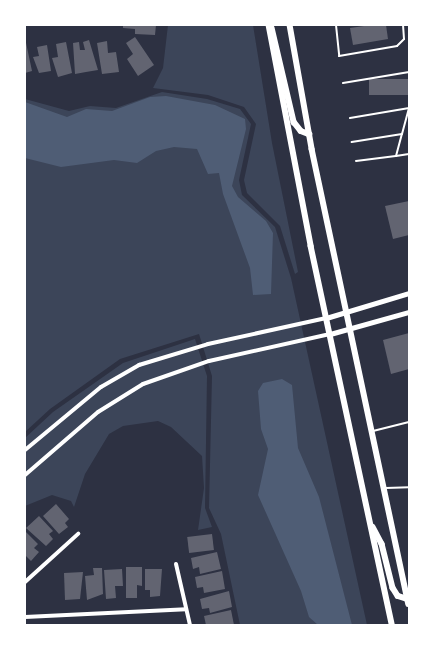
<!DOCTYPE html>
<style>
body{margin:0}
#map{position:relative;width:434px;height:650px;overflow:hidden;background:#2d3142;font-family:Commissioner,sans-serif}
div>[style]{position:absolute}
.green>*{inset:0;background:#3c4559}
.water>*{inset:0;background:#4f5d75}
.building>*{inset:0;background:#626471;transform-origin:0 0}
.service>*{height:2px;margin:-1px;padding:0 1px;transform-origin:1px;border-radius:1px;background:#fff}
.minor>*{height:4px;margin:-2px;padding:0 2px;transform-origin:2px;border-radius:2px;background:#fff}
.tertiary>*{height:5px;margin:-2.5px;padding:0 2.5px;transform-origin:2.5px;border-radius:2.5px;background:#fff}
.secondary>*{height:5.5px;margin:-2.75px;padding:0 2.75px;transform-origin:2.75px;border-radius:2.75px;background:#fff}
span{translate:-50% -50%;white-space:nowrap;text-align:center;line-height:1.15;-webkit-text-stroke:4px #fff;paint-order:stroke}
.frame{position:absolute;inset:0;border:26px solid #fff;pointer-events:none}
</style>
<div id="map">
<div class="green">
<i style="clip-path:polygon(168px 25px,253px 25px,272px 143px,298px 272px,295px 274px,280px 226px,247px 193px,244px 180px,256px 124px,244px 107px,208px 95px,153px 88px,163px 68px)"></i>
<i style="clip-path:polygon(162px 92px,207px 99px,240px 109px,251px 124px,239px 180px,242px 195px,275px 227px,291px 278px,367px 625px,240px 625px,221px 534px,209px 508px,212px 376px,199px 334px,120px 359px,50px 409px,25px 432px,25px 99px,69px 111px,90px 106px,116px 108px)"></i>
<i style="clip-path:polygon(195px 339px,207px 376px,205px 508px,212px 527px,198px 530px,204px 488px,202px 456px,171px 427px,158px 421px,123px 426px,109px 434px,85px 474px,74px 507px,71px 501px,52px 495px,25px 506px,25px 438px,53px 412px,123px 363px)"></i>
</div>
<div class="water">
<i style="clip-path:polygon(166px 96px,215px 105px,245px 119px,246px 129px,232px 186px,238px 197px,266px 221px,273px 233px,271px 294px,253px 295px,250px 268px,223px 194px,219px 173px,208px 174px,197px 149px,174px 147px,156px 151px,137px 163px,114px 160px,61px 167px,25px 158px,25px 102px,67px 117px,86px 109px,112px 111px,150px 97px)"></i>
<i style="clip-path:polygon(282px 379px,292px 385px,298px 448px,319px 497px,352px 625px,318px 625px,309px 617px,301px 591px,258px 495px,268px 449px,261px 429px,258px 391px,263px 383px)"></i>
</div>
<div class="building">
<i style="clip-path:polygon(123px 25px,156px 25px,155px 35px,135px 34px,135px 29px,123px 28px)"></i>
<i style="clip-path:polygon(371px 25px,386px 25px,388px 39px,353px 45px,350px 28px)"></i>
<i style="clip-path:polygon(135px 37px,154px 65px,138px 76px,127px 59px,133px 54px,126px 43px)"></i>
<i style="clip-path:polygon(25px 38px,32px 71px,25px 73px)"></i>
<i style="clip-path:polygon(89px 40px,98px 70px,86px 72px,84px 64px,86px 72px,75px 74px,73px 43px,79px 42px,80px 50px,85px 50px,83px 42px)"></i>
<i style="clip-path:polygon(107px 41px,108px 53px,116px 52px,119px 72px,102px 74px,97px 43px)"></i>
<i style="clip-path:polygon(66px 42px,72px 73px,58px 77px,52px 58px,58px 57px,56px 44px)"></i>
<i style="clip-path:polygon(47px 45px,51px 71px,39px 73px,33px 57px,39px 56px,37px 47px)"></i>
<i style="left:409px;top:79px;width:16px;height:40px;rotate:90deg"></i>
<i style="clip-path:polygon(409px 201px,409px 235px,393px 239px,385px 206px)"></i>
<i style="clip-path:polygon(409px 333px,409px 369px,391px 374px,383px 340px)"></i>
<i style="clip-path:polygon(56px 504px,69px 519px,65px 523px,68px 527px,59px 534px,43px 516px)"></i>
<i style="clip-path:polygon(39px 516px,53px 531px,49px 534px,53px 539px,46px 546px,26px 528px)"></i>
<i style="clip-path:polygon(25px 531px,38px 544px,34px 548px,39px 552px,31px 561px,25px 555px)"></i>
<i style="left:212px;top:534px;width:16px;height:25px;rotate:83deg"></i>
<i style="clip-path:polygon(217px 552px,221px 569px,200px 574px,199px 567px,193px 569px,191px 558px)"></i>
<i style="clip-path:polygon(126px 567px,142px 567px,142px 586px,137px 585px,137px 598px,126px 598px)"></i>
<i style="clip-path:polygon(93px 568px,102px 568px,103px 594px,87px 600px,85px 576px,94px 575px)"></i>
<i style="clip-path:polygon(122px 569px,123px 586px,115px 586px,116px 598px,106px 599px,104px 570px)"></i>
<i style="clip-path:polygon(145px 569px,162px 569px,160px 596px,150px 597px,150px 590px,145px 590px)"></i>
<i style="clip-path:polygon(222px 571px,225px 589px,204px 593px,203px 587px,197px 588px,195px 577px)"></i>
<i style="clip-path:polygon(83px 572px,80px 599px,65px 600px,64px 573px)"></i>
<i style="clip-path:polygon(229px 591px,232px 607px,210px 613px,209px 608px,202px 609px,200px 599px)"></i>
<i style="clip-path:polygon(231px 610px,234px 625px,206px 625px,204px 616px)"></i>
</div>
<div class="service">
<i style="left:336px;top:25px;width:31px;rotate:84deg"></i>
<i style="left:339px;top:56px;width:59px;rotate:-9.8deg"></i>
<i style="left:397px;top:46px;width:10px;rotate:-45deg"></i>
<i style="left:404px;top:39px;width:14px;rotate:-94deg"></i>
<i style="left:343px;top:83px;width:67px;rotate:-9.5deg"></i>
<i style="left:350px;top:118px;width:60px;rotate:-9.6deg"></i>
<i style="left:409px;top:108px;width:27px;rotate:105deg"></i>
<i style="left:402px;top:134px;width:51px;rotate:170.9deg"></i>
<i style="left:396px;top:156px;width:13px;rotate:-9deg"></i>
<i style="left:356px;top:161px;width:40px;rotate:-7.1deg"></i>
<i style="left:396px;top:156px;width:23px;rotate:-75deg"></i>
<i style="left:373px;top:431px;width:37px;rotate:-14deg"></i>
<i style="left:386px;top:488px;width:23px;rotate:-2deg"></i>
</div>
<div class="minor">
<i style="left:25px;top:450px;width:99px;rotate:-39.7deg"></i>
<i style="left:101px;top:387px;width:44px;rotate:-30.1deg"></i>
<i style="left:139px;top:365px;width:72px;rotate:-16.9deg"></i>
<i style="left:208px;top:344px;width:121px;rotate:-12.4deg"></i>
<i style="left:25px;top:475px;width:96px;rotate:-40.8deg"></i>
<i style="left:98px;top:412px;width:53px;rotate:-31.9deg"></i>
<i style="left:143px;top:384px;width:70px;rotate:-19.2deg"></i>
<i style="left:209px;top:361px;width:124px;rotate:-12.6deg"></i>
<i style="left:176px;top:564px;width:63px;rotate:77.1deg"></i>
<i style="left:25px;top:582px;width:72px;rotate:-42.2deg"></i>
<i style="left:25px;top:617px;width:161px;rotate:-2.8deg"></i>
</div>
<div class="tertiary">
<i style="left:326px;top:318px;width:87px;rotate:-16.8deg"></i>
<i style="left:330px;top:334px;width:82px;rotate:-15.6deg"></i>
</div>
<div class="secondary">
<i style="left:269px;top:25px;width:225px;rotate:79.2deg"></i>
<i style="left:311px;top:246px;width:388px;rotate:77.9deg"></i>
<i style="left:290px;top:25px;width:126px;rotate:79.9deg"></i>
<i style="left:312px;top:149px;width:465px;rotate:78deg"></i>
<i style="left:272px;top:28px;width:97px;rotate:76.8deg"></i>
<i style="left:294px;top:122px;width:11px;rotate:52deg"></i>
<i style="left:301px;top:131px;width:9px;rotate:21deg"></i>
<i style="left:373px;top:527px;width:19px;rotate:62deg"></i>
<i style="left:382px;top:544px;width:45px;rotate:76deg"></i>
<i style="left:393px;top:588px;width:9px;rotate:58deg"></i>
<i style="left:398px;top:596px;width:10px;rotate:17deg"></i>
</div>
<div class="frame"></div>
</div>
